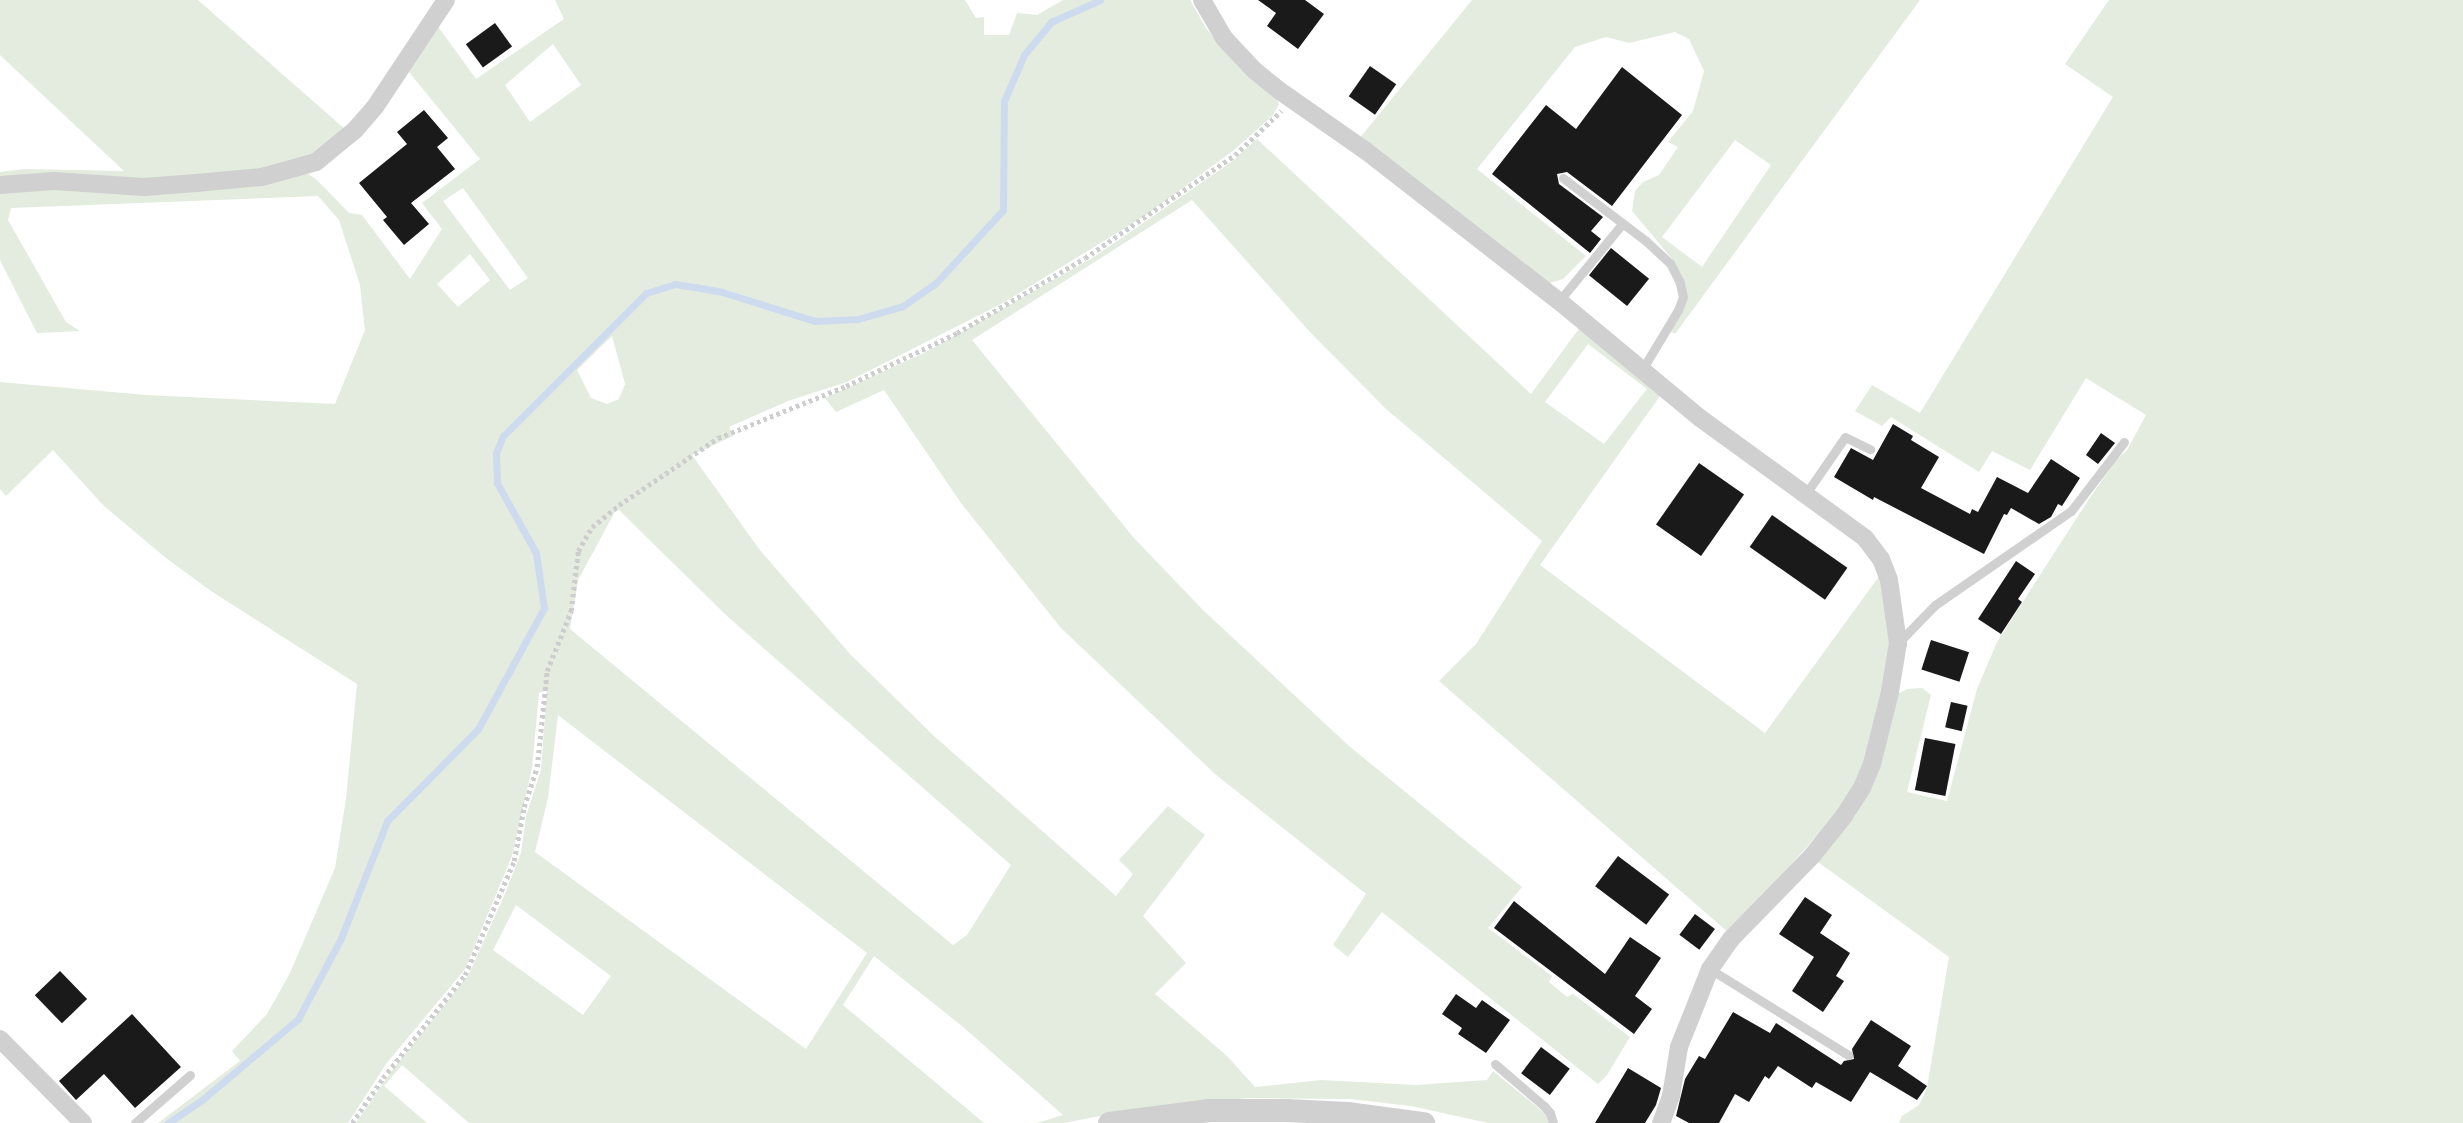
<!DOCTYPE html>
<style>
body{margin:0}
#map{position:relative;width:2463px;height:1123px;overflow:hidden;background:#fff;font-family:Roboto,sans-serif}
div>[style]{position:absolute}
.green>*{inset:0;background:#e3ecdf}
.stream>*{height:7px;margin:-3.5px;padding:0 3.5px;transform-origin:3.5px;border-radius:3.5px;background:#cedbef}
.building>*{inset:0;background:#1a1a1a;transform-origin:0 0}
.path>*{height:4.5px;margin-top:-2.25px;transform-origin:0;background:repeating-linear-gradient(90deg,#cdcdcd 0 3.5px,transparent 0 7px)}
.service>*{height:9px;margin:-4.5px;padding:0 4.5px;transform-origin:4.5px;border-radius:4.5px;background:#d0d0d0}
.minor>*{height:18px;margin:-9px;padding:0 9px;transform-origin:9px;border-radius:9px;background:#d0d0d0}
.tertiary>*{height:23px;margin:-11.5px;padding:0 11.5px;transform-origin:11.5px;border-radius:11.5px;background:#d0d0d0}
span{translate:-50% -50%;white-space:nowrap;text-align:center;line-height:1.15;-webkit-text-stroke:7px #fff;paint-order:stroke}
</style>
<div id="map">
<div class="green">
<i style="clip-path:polygon(0 0,198px 0,346px 130px,320px 153px,260px 172px,140px 180px,0 180px,0 172px,25px 169px,124px 171px,0 55px)"></i>
<i style="clip-path:polygon(evenodd,555px 0,965px 0,976px 18px,984px 17px,984px 35px,1009px 35px,1017px 13px,1037px 15px,1063px 0,1190px 0,1206px 28px,1225px 52px,1276px 96px,1279px 104px,1273px 115px,1234px 150px,1146px 215px,1003px 303px,847px 382px,788px 401px,729px 427px,733px 436px,692px 455px,759px 549px,850px 654px,934px 736px,1116px 896px,1133px 874px,1119px 860px,1168px 806px,1205px 835px,1143px 916px,1186px 963px,1155px 994px,1227px 1056px,1255px 1087px,1321px 1080px,1416px 1085px,1487px 1080px,1493px 1071px,1548px 1116px,1550px 1123px,1488px 1123px,1411px 1106px,1350px 1099px,1249px 1098px,1136px 1109px,1064px 1123px,1037px 1123px,1063px 1115px,962px 1026px,874px 956px,843px 1005px,984px 1123px,469px 1123px,402px 1065px,384px 1086px,427px 1123px,356px 1123px,391px 1072px,469px 974px,504px 896px,521px 853px,526px 816px,541px 770px,547px 690px,539px 693px,532px 768px,512px 856px,465px 969px,386px 1064px,348px 1123px,158px 1123px,240px 1061px,232px 1051px,267px 1014px,290px 973px,335px 868px,346px 799px,357px 684px,211px 591px,166px 558px,104px 506px,53px 450px,6px 496px,0 489px,0 382px,146px 395px,335px 404px,365px 330px,360px 285px,339px 220px,318px 196px,11px 208px,8px 220px,66px 322px,80px 331px,37px 333px,0 260px,0 190px,305px 172px,316px 179px,349px 213px,362px 215px,410px 279px,442px 229px,422px 203px,480px 159px,409px 72px,437px 25px,476px 79px,564px 19px,555px 0,553px 44px,581px 85px,530px 122px,505px 85px,553px 44px,555px 0,463px 188px,528px 278px,510px 290px,443px 201px,463px 188px,555px 0,470px 254px,490px 280px,458px 307px,437px 284px,470px 254px,555px 0,612px 336px,625px 384px,619px 399px,607px 404px,591px 398px,577px 370px,612px 336px,555px 0,617px 508px,727px 616px,1011px 865px,967px 935px,953px 945px,570px 629px,578px 580px,617px 508px,555px 0,558px 715px,867px 953px,806px 1049px,535px 852px,548px 798px,558px 715px,555px 0,516px 905px,611px 976px,583px 1015px,493px 950px,516px 905px)"></i>
<i style="clip-path:polygon(evenodd,1472px 0,1920px 0,1675px 334px,1670px 331px,1682px 311px,1673px 260px,1632px 211px,1635px 191px,1643px 182px,1659px 175px,1678px 147px,1668px 142px,1693px 111px,1704px 71px,1689px 39px,1675px 32px,1629px 43px,1606px 37px,1575px 47px,1477px 169px,1586px 256px,1563px 279px,1550px 283px,1539px 277px,1359px 139px,1472px 0,1735px 140px,1771px 165px,1702px 267px,1662px 237px,1735px 140px)"></i>
<i style="clip-path:polygon(2109px 0,2463px 0,2463px 1123px,1899px 1123px,1902px 1116px,1919px 1105px,1927px 1088px,1949px 957px,1818px 862px,1896px 695px,1907px 689px,1922px 688px,1931px 695px,1907px 792px,1947px 801px,1977px 689px,1997px 642px,2089px 499px,2117px 459px,2127px 450px,2146px 415px,2086px 378px,2030px 470px,1992px 451px,1979px 472px,1891px 417px,1882px 426px,1855px 411px,1872px 385px,1920px 413px,2113px 97px,2065px 64px)"></i>
<i style="clip-path:polygon(evenodd,1257px 139px,1531px 394px,1581px 326px,1660px 396px,1540px 565px,1765px 733px,1880px 575px,1891px 640px,1874px 737px,1858px 782px,1840px 810px,1729px 933px,1439px 681px,1476px 644px,1542px 541px,1385px 408px,1310px 332px,1192px 200px,972px 340px,1134px 538px,1203px 610px,1349px 746px,1522px 887px,1488px 928px,1552px 976px,1549px 982px,1567px 997px,1573px 994px,1630px 1037px,1607px 1075px,1598px 1084px,1382px 912px,1348px 957px,1333px 945px,1366px 894px,1215px 774px,1061px 628px,961px 503px,884px 390px,836px 412px,825px 398px,926px 352px,1094px 257px,1230px 163px,1257px 139px,1588px 344px,1647px 389px,1604px 444px,1545px 402px,1588px 344px)"></i>
</div>
<div class="stream">
<i style="left:168px;top:1123px;width:42px;rotate:-34.4deg"></i>
<i style="left:203px;top:1099px;width:124px;rotate:-40.1deg"></i>
<i style="left:298px;top:1019px;width:92px;rotate:-62deg"></i>
<i style="left:341px;top:938px;width:126px;rotate:-68.5deg"></i>
<i style="left:387px;top:821px;width:129px;rotate:-45.3deg"></i>
<i style="left:478px;top:729px;width:138px;rotate:-61.4deg"></i>
<i style="left:544px;top:608px;width:56px;rotate:-98.3deg"></i>
<i style="left:536px;top:553px;width:80px;rotate:-119.1deg"></i>
<i style="left:497px;top:483px;width:30px;rotate:-92deg"></i>
<i style="left:496px;top:453px;width:18px;rotate:-68deg"></i>
<i style="left:503px;top:436px;width:202px;rotate:-45deg"></i>
<i style="left:646px;top:293px;width:30px;rotate:-17deg"></i>
<i style="left:675px;top:284px;width:20px;rotate:9deg"></i>
<i style="left:695px;top:287px;width:27px;rotate:10deg"></i>
<i style="left:722px;top:292px;width:97px;rotate:17.3deg"></i>
<i style="left:815px;top:321px;width:43px;rotate:-2.7deg"></i>
<i style="left:858px;top:319px;width:47px;rotate:-16.1deg"></i>
<i style="left:903px;top:306px;width:39px;rotate:-35deg"></i>
<i style="left:935px;top:284px;width:100px;rotate:-47.4deg"></i>
<i style="left:1003px;top:210px;width:109px;rotate:-89.5deg"></i>
<i style="left:1004px;top:101px;width:50px;rotate:-66.5deg"></i>
<i style="left:1024px;top:55px;width:43px;rotate:-50.7deg"></i>
<i style="left:1051px;top:22px;width:54px;rotate:-24.2deg"></i>
</div>
<div class="building">
<i style="clip-path:polygon(1258px 0,1305px 0,1324px 14px,1298px 49px,1267px 26px,1276px 13px)"></i>
<i style="left:495px;top:23px;width:29px;height:36px;rotate:54deg"></i>
<i style="left:1370px;top:66px;width:32px;height:37px;rotate:35deg"></i>
<i style="clip-path:polygon(1622px 67px,1682px 115px,1612px 206px,1567px 172px,1557px 174px,1559px 184px,1603px 217px,1591px 231px,1601px 239px,1590px 253px,1492px 174px,1546px 105px,1576px 129px)"></i>
<i style="clip-path:polygon(424px 110px,448px 138px,437px 147px,455px 169px,411px 203px,429px 224px,404px 245px,383px 220px,387px 217px,359px 183px,407px 144px,397px 132px)"></i>
<i style="left:1611px;top:248px;width:49px;height:35px;rotate:39deg"></i>
<i style="clip-path:polygon(1893px 424px,1913px 436px,1911px 440px,1939px 457px,1921px 488px,1970px 514px,1972px 509px,1978px 512px,1997px 477px,2028px 493px,2051px 459px,2080px 478px,2062px 506px,2058px 504px,2051px 517px,2039px 524px,2011px 508px,2007px 515px,2004px 514px,1984px 554px,1874px 497px,1873px 500px,1834px 477px,1851px 448px,1873px 460px)"></i>
<i style="clip-path:polygon(2101px 433px,2115px 443px,2098px 464px,2086px 455px)"></i>
<i style="left:1699px;top:463px;width:55px;height:75px;rotate:35deg"></i>
<i style="left:1772px;top:515px;width:92px;height:39px;rotate:35deg"></i>
<i style="clip-path:polygon(2016px 561px,2035px 574px,2018px 599px,2022px 602px,2001px 634px,1978px 619px)"></i>
<i style="left:1931px;top:640px;width:40px;height:31px;rotate:18deg"></i>
<i style="left:1951px;top:702px;width:17px;height:26px;rotate:13deg"></i>
<i style="left:1925px;top:738px;width:31px;height:53px;rotate:11deg"></i>
<i style="left:1618px;top:856px;width:64px;height:38px;rotate:37deg"></i>
<i style="clip-path:polygon(1805px 897px,1832px 915px,1820px 933px,1850px 953px,1836px 976px,1844px 981px,1823px 1012px,1792px 991px,1814px 957px,1779px 934px)"></i>
<i style="clip-path:polygon(1514px 901px,1605px 974px,1630px 937px,1661px 958px,1635px 996px,1652px 1009px,1634px 1034px,1494px 928px)"></i>
<i style="left:1695px;top:914px;width:25px;height:26px;rotate:37deg"></i>
<i style="left:60px;top:971px;width:39px;height:35px;rotate:46deg"></i>
<i style="clip-path:polygon(1456px 994px,1476px 1008px,1482px 1000px,1510px 1020px,1486px 1053px,1458px 1034px,1462px 1028px,1442px 1014px)"></i>
<i style="clip-path:polygon(1733px 1012px,1770px 1033px,1776px 1023px,1841px 1065px,1844px 1061px,1854px 1059px,1852px 1049px,1871px 1020px,1911px 1046px,1898px 1066px,1927px 1086px,1917px 1100px,1870px 1072px,1851px 1102px,1816px 1082px,1812px 1088px,1778px 1066px,1769px 1079px,1765px 1076px,1749px 1102px,1735px 1094px,1719px 1123px,1689px 1123px,1676px 1116px,1685px 1079px,1699px 1056px,1705px 1059px)"></i>
<i style="clip-path:polygon(132px 1014px,181px 1067px,135px 1108px,104px 1074px,76px 1100px,59px 1081px)"></i>
<i style="left:1541px;top:1047px;width:36px;height:33px;rotate:37deg"></i>
<i style="clip-path:polygon(1628px 1068px,1661px 1088px,1656px 1105px,1645px 1123px,1595px 1123px)"></i>
</div>
<div class="path">
<i style="left:352px;top:1123px;width:55px;rotate:-55.4deg"></i>
<i style="left:383px;top:1078px;width:132px;rotate:-51.5deg"></i>
<i style="left:465px;top:975px;width:124px;rotate:-66.7deg"></i>
<i style="left:514px;top:861px;width:55px;rotate:-79.5deg"></i>
<i style="left:524px;top:807px;width:42px;rotate:-72deg"></i>
<i style="left:537px;top:767px;width:97px;rotate:-84.1deg"></i>
<i style="left:547px;top:671px;width:65px;rotate:-68.2deg"></i>
<i style="left:571px;top:611px;width:60px;rotate:-83.3deg"></i>
<i style="left:578px;top:551px;width:28px;rotate:-60deg"></i>
<i style="left:592px;top:527px;width:35px;rotate:-39deg"></i>
<i style="left:619px;top:505px;width:120px;rotate:-34.1deg"></i>
<i style="left:718px;top:438px;width:138px;rotate:-22.1deg"></i>
<i style="left:846px;top:386px;width:123px;rotate:-25.5deg"></i>
<i style="left:957px;top:333px;width:148px;rotate:-30.4deg"></i>
<i style="left:1085px;top:258px;width:182px;rotate:-34.5deg"></i>
<i style="left:1235px;top:155px;width:64px;rotate:-43.7deg"></i>
</div>
<div class="service">
<i style="left:1563px;top:178px;width:104px;rotate:37.2deg"></i>
<i style="left:1646px;top:241px;width:33px;rotate:43deg"></i>
<i style="left:1670px;top:263px;width:22px;rotate:63deg"></i>
<i style="left:1680px;top:283px;width:14px;rotate:78deg"></i>
<i style="left:1683px;top:297px;width:14px;rotate:111deg"></i>
<i style="left:1678px;top:310px;width:70px;rotate:121deg"></i>
<i style="left:1559px;top:301px;width:99px;rotate:-50.7deg"></i>
<i style="left:1805px;top:495px;width:70px;rotate:-55.4deg"></i>
<i style="left:1845px;top:437px;width:28px;rotate:26deg"></i>
<i style="left:1899px;top:642px;width:52px;rotate:-45.8deg"></i>
<i style="left:1935px;top:605px;width:165px;rotate:-34.7deg"></i>
<i style="left:2071px;top:511px;width:87px;rotate:-52.5deg"></i>
<i style="left:1710px;top:969px;width:163px;rotate:31.9deg"></i>
<i style="left:1495px;top:1064px;width:65px;rotate:40.6deg"></i>
<i style="left:1544px;top:1106px;width:9px;rotate:49deg"></i>
<i style="left:1550px;top:1113px;width:10px;rotate:73deg"></i>
<i style="left:135px;top:1123px;width:73px;rotate:-41.1deg"></i>
</div>
<div class="minor">
<i style="left:1202px;top:0;width:44px;rotate:59.9deg"></i>
<i style="left:1224px;top:38px;width:44px;rotate:46.8deg"></i>
<i style="left:1254px;top:70px;width:33px;rotate:39deg"></i>
<i style="left:1280px;top:91px;width:105px;rotate:34.9deg"></i>
<i style="left:1366px;top:151px;width:244px;rotate:37.9deg"></i>
<i style="left:1559px;top:301px;width:183px;rotate:39.7deg"></i>
<i style="left:1700px;top:418px;width:204px;rotate:36deg"></i>
<i style="left:1865px;top:538px;width:26px;rotate:53deg"></i>
<i style="left:1881px;top:559px;width:22px;rotate:69deg"></i>
<i style="left:1889px;top:580px;width:64px;rotate:81.9deg"></i>
<i style="left:1898px;top:643px;width:50px;rotate:99.3deg"></i>
<i style="left:1890px;top:692px;width:74px;rotate:104deg"></i>
<i style="left:1872px;top:764px;width:26px;rotate:113deg"></i>
<i style="left:1862px;top:788px;width:33px;rotate:123deg"></i>
<i style="left:1844px;top:816px;width:51px;rotate:128.7deg"></i>
<i style="left:1812px;top:856px;width:116px;rotate:134.3deg"></i>
<i style="left:1731px;top:939px;width:37px;rotate:125deg"></i>
<i style="left:1710px;top:969px;width:84px;rotate:111.7deg"></i>
<i style="left:1679px;top:1047px;width:50px;rotate:99.3deg"></i>
<i style="left:1671px;top:1096px;width:29px;rotate:110deg"></i>
<i style="left:0;top:185px;width:54px;rotate:-4.2deg"></i>
<i style="left:54px;top:181px;width:90px;rotate:3.8deg"></i>
<i style="left:144px;top:187px;width:52px;rotate:-4.4deg"></i>
<i style="left:196px;top:183px;width:66px;rotate:-5.2deg"></i>
<i style="left:262px;top:177px;width:56px;rotate:-15.5deg"></i>
<i style="left:316px;top:162px;width:50px;rotate:-39.4deg"></i>
<i style="left:355px;top:130px;width:30px;rotate:-49deg"></i>
<i style="left:375px;top:107px;width:128px;rotate:-56.4deg"></i>
<i style="left:0;top:1039px;width:118px;rotate:45.3deg"></i>
</div>
<div class="tertiary">
<i style="left:1109px;top:1123px;width:101px;rotate:-7.4deg"></i>
<i style="left:1209px;top:1110px;width:77px"></i>
<i style="left:1286px;top:1110px;width:61px;rotate:2.8deg"></i>
<i style="left:1347px;top:1113px;width:77px;rotate:7.5deg"></i>
</div>
</div>
